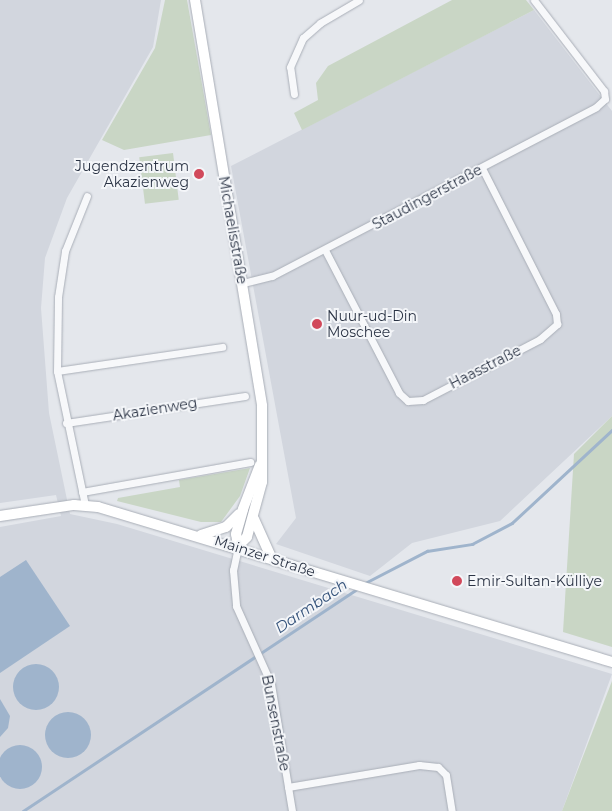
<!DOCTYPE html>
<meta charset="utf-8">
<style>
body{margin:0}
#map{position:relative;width:612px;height:811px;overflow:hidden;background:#e4e7ec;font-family:Montserrat,sans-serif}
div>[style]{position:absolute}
.built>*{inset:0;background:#d2d6de}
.green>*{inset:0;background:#c9d6c5;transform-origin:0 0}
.water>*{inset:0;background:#9fb4cc}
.round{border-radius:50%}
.stream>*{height:2.5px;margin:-1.25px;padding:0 1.25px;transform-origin:1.25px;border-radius:1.25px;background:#9fb4cc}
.roads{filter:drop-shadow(0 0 1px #a9aeb7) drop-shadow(0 0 1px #a9aeb7)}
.street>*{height:7px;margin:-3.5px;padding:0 3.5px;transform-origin:3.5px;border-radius:3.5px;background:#f7f8fa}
.secondary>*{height:10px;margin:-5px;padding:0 5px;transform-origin:5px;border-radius:5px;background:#fff}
.dots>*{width:14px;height:14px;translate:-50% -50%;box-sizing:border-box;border:2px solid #f4f6f9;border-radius:50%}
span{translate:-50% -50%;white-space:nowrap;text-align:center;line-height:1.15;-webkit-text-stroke:4px #f4f6f9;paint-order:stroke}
.poi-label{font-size:14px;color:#2b3445}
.right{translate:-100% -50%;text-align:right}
.left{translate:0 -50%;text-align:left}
.street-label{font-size:14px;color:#2b3445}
.water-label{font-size:15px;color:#34527a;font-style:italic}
</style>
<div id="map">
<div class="built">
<i style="clip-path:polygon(0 0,161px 0,153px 47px,67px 198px,45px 258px,41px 308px,49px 413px,70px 514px,117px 524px,612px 674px,562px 811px,0 811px,0 527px,61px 516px,56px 495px,0 503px)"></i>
<i style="clip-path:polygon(534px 10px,612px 111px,612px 416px,500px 521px,412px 543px,370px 576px,276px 544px,296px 518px,231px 166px)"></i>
</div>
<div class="green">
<i style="clip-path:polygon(165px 0,187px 0,211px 135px,124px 150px,102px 140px,155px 48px)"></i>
<i style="clip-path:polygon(452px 0,526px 0,534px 10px,302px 130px,294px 113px,318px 100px,316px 83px,328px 66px)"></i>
<i style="left:173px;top:153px;width:47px;height:34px;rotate:83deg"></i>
<i style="clip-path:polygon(612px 416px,612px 647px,563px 632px,574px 454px)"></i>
<i style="clip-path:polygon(250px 468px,240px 496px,221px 522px,201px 522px,117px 501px,118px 498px,180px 487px,179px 480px)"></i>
<i style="clip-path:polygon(612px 681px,612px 811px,562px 811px)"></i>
</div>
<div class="water">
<i style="clip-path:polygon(26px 560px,70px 626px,0 673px,0 577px)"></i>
<i class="round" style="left:13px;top:664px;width:46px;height:46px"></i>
<i style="clip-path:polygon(0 699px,10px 716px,8px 728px,0 737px)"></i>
<i class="round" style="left:45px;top:712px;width:46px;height:46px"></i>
<i class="round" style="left:-2px;top:745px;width:44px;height:44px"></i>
</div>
<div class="stream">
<i style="left:365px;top:583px;width:70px;rotate:-27.3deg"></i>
<i style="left:427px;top:551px;width:46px;rotate:-8.8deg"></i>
<i style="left:472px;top:544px;width:45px;rotate:-27.7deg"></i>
<i style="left:512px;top:523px;width:137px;rotate:-42.9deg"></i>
<i style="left:23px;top:811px;width:401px;rotate:-33.6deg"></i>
</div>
<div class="roads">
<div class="street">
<i style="left:294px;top:94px;width:27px;rotate:-98deg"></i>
<i style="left:290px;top:67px;width:32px;rotate:-66deg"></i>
<i style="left:303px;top:38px;width:23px;rotate:-41deg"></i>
<i style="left:320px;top:23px;width:45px;rotate:-30.5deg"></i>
<i style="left:325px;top:250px;width:161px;rotate:62.6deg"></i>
<i style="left:399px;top:393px;width:12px;rotate:42deg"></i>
<i style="left:408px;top:401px;width:15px;rotate:-4deg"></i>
<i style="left:423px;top:400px;width:132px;rotate:-27.5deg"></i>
<i style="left:540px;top:339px;width:23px;rotate:-41deg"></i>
<i style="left:557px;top:324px;width:10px;rotate:-96deg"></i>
<i style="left:556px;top:314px;width:164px;rotate:-116.9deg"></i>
<i style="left:243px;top:283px;width:30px;rotate:-14deg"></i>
<i style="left:272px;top:276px;width:365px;rotate:-27.5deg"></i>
<i style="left:596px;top:107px;width:12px;rotate:-42deg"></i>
<i style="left:605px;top:99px;width:8px;rotate:-97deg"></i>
<i style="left:604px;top:91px;width:115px;rotate:-127.6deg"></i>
<i style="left:57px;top:371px;width:167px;rotate:-8.3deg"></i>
<i style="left:66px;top:423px;width:181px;rotate:-8.6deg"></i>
<i style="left:82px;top:492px;width:171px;rotate:-10.1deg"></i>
<i style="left:85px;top:505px;width:137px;rotate:-101.8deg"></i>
<i style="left:57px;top:371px;width:74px;rotate:-89.2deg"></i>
<i style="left:58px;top:297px;width:47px;rotate:-81.3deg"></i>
<i style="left:65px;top:251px;width:59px;rotate:-68.2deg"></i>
<i style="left:238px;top:547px;width:24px;rotate:102deg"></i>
<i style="left:233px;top:570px;width:36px;rotate:85deg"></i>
<i style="left:236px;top:606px;width:85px;rotate:65.8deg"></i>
<i style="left:271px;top:684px;width:129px;rotate:80.6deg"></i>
<i style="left:288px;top:787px;width:133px;rotate:-9.5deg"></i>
<i style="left:419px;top:765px;width:19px;rotate:6deg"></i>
<i style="left:438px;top:767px;width:11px;rotate:45deg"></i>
<i style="left:446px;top:775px;width:36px;rotate:81deg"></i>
</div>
<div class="secondary">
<i style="left:195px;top:0;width:411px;rotate:80.6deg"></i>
<i style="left:262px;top:406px;width:76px;rotate:90deg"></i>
<i style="left:262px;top:482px;width:57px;rotate:105.3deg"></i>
<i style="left:247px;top:537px;width:13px;rotate:135deg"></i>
<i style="left:0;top:516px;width:75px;rotate:-8.5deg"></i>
<i style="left:74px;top:505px;width:24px;rotate:5deg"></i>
<i style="left:98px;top:507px;width:537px;rotate:16.78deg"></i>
<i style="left:254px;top:519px;width:42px;rotate:65.9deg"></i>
<i style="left:201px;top:535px;width:26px;rotate:-18deg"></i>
<i style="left:226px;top:527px;width:18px;rotate:-45deg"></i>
<i style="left:238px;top:546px;width:12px;rotate:-99deg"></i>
<i style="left:236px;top:534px;width:26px;rotate:-74deg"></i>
<i style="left:243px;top:509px;width:47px;rotate:-68.9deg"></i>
</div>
</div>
<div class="dots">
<i style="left:199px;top:174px;background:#d1495b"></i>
<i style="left:317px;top:324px;background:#d1495b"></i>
<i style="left:457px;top:581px;background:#d1495b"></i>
</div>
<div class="poi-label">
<span class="right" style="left:189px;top:174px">Jugendzentrum<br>Akazienweg</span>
<span class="left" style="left:327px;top:324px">Nuur-ud-Din<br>Moschee</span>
<span class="left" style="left:467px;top:581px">Emir-Sultan-Külliye</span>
</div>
<div class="street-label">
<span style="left:427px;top:197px;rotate:-28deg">Staudingerstraße</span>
<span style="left:233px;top:230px;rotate:80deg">Michaelisstraße</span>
<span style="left:485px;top:367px;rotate:-27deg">Haasstraße</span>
<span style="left:155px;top:409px;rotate:-9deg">Akazienweg</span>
<span style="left:265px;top:556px;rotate:18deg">Mainzer Straße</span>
<span style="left:276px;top:723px;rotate:79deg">Bunsenstraße</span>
</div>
<div class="water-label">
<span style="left:311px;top:606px;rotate:-34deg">Darmbach</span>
</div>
</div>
